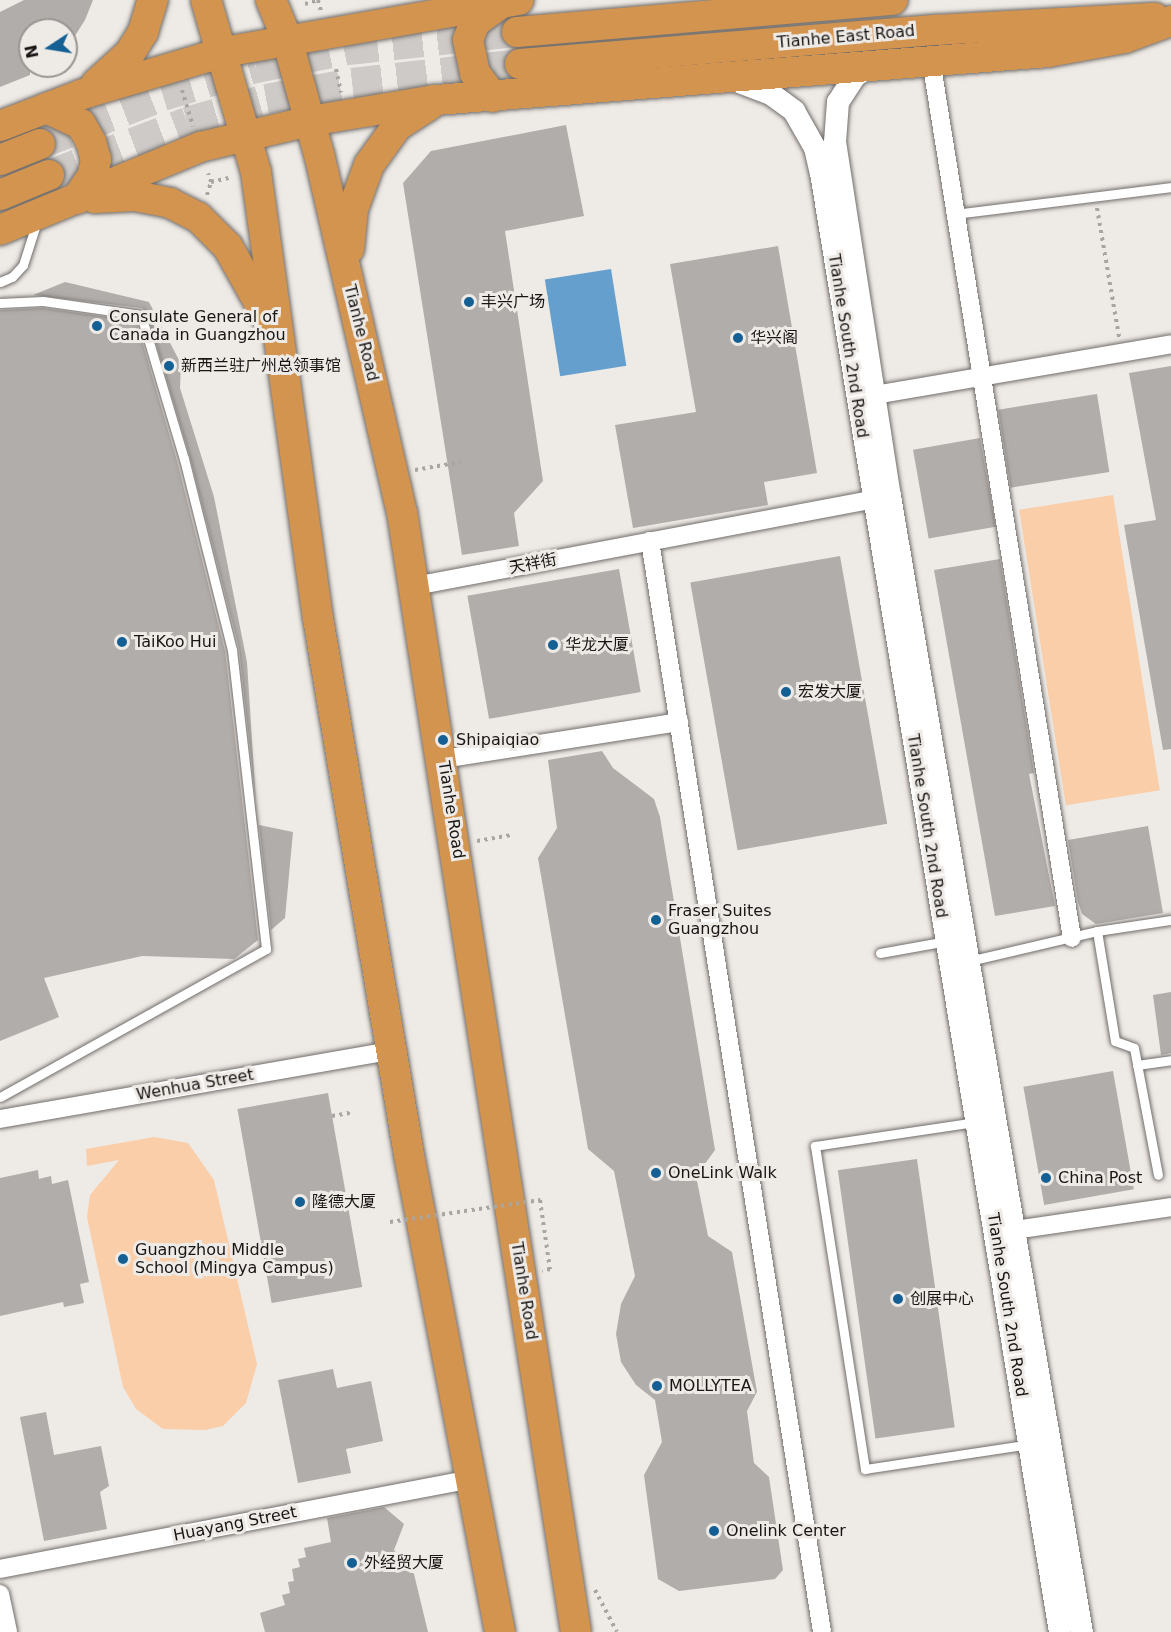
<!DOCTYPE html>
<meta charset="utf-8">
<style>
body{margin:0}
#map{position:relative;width:1171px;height:1632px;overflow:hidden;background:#eeeae6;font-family:"DejaVu Sans","Noto Sans SC",sans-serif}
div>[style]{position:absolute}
.green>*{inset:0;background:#f9cea9;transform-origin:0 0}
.water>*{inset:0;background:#659fce;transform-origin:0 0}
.building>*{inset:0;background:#b1adaa;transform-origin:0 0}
.trunk-tunnel>*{height:30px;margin-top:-15px;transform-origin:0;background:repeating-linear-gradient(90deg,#cecac7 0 30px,transparent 0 45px)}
.path>*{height:4px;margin-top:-2px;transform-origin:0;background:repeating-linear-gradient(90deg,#a8a5a2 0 3px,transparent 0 7.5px)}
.roads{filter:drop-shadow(0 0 2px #716d6a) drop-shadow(0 0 2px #716d6a)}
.service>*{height:9px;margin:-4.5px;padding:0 4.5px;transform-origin:4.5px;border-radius:4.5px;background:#fff}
.minor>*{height:18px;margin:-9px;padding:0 9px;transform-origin:9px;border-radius:9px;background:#fff}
.tertiary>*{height:22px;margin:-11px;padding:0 11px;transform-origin:11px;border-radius:11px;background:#fff}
.trunk>*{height:30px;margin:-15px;padding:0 15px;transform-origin:15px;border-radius:15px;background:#d39450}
.path-bridge>*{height:4px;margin-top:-2px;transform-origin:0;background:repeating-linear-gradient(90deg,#a8a5a2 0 3px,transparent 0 7.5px)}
.dots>*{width:16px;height:16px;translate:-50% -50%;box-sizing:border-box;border:3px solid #eeeae6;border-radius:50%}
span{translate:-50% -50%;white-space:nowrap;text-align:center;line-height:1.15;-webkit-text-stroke:6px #eeeae6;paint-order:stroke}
.street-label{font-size:16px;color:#181615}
.poi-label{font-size:16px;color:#181615}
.left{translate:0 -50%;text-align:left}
.north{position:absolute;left:18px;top:18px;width:60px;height:60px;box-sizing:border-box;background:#eeeae6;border:2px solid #989592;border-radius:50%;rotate:258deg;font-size:16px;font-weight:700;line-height:24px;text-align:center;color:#181615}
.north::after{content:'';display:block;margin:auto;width:21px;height:27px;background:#145f93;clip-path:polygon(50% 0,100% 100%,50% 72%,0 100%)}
</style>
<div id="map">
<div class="green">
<i style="left:1113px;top:495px;width:299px;height:95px;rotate:81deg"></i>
<i style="clip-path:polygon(154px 1137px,188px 1143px,214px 1180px,257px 1364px,246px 1403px,223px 1426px,205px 1430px,163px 1429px,136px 1409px,123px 1387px,87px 1217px,90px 1195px,119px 1160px,87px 1166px,86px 1149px)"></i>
</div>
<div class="water">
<i style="left:611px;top:269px;width:98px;height:67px;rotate:81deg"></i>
</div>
<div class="building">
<i style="clip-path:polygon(24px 0,93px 0,85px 20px,66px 50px,66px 30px,30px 30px,30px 75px,0 87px,0 12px)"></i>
<i style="clip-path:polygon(566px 125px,584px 216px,505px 231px,543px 481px,514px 513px,519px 546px,462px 555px,403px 183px,431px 151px)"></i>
<i style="clip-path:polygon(778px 246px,817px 473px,764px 482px,768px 505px,633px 528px,615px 425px,696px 412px,670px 264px)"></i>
<i style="clip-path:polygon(65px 282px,149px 302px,181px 364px,180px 388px,214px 497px,247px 662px,256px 802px,239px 648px,190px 457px,147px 313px,142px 308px,33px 295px)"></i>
<i style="clip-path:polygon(43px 308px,136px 321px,177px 461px,225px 651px,258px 940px,234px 959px,142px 956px,44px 978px,59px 1017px,0 1041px,0 310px)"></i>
<i style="clip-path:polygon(1171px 366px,1171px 749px,1163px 750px,1124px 525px,1156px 520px,1129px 373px)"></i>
<i style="left:1097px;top:394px;width:79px;height:100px;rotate:81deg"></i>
<i style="left:980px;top:438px;width:90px;height:68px;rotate:80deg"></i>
<i style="left:840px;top:556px;width:272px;height:152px;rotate:80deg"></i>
<i style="clip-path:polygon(1000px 559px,1034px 773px,1029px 774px,1055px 906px,995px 916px,934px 570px)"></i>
<i style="left:619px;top:569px;width:125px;height:154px;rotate:80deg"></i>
<i style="clip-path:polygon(602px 751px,613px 768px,654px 799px,660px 817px,715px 1150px,696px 1176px,708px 1236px,732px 1252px,757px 1392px,747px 1411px,754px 1463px,769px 1477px,783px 1570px,775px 1579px,679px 1591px,658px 1579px,644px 1475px,662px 1442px,655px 1400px,636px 1385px,621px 1362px,616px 1334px,621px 1304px,635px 1276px,614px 1171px,588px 1149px,538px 858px,557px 828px,548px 760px)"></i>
<i style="clip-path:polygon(259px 825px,293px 832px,285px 918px,271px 930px)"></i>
<i style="clip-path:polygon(1148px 826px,1163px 913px,1096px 924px,1082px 914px,1078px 902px,1068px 840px)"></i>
<i style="clip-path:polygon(1171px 992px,1171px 1053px,1161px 1055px,1153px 995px)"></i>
<i style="left:1113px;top:1071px;width:120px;height:91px;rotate:80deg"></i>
<i style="left:328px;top:1093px;width:197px;height:92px;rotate:80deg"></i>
<i style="left:917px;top:1159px;width:271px;height:80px;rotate:82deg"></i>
<i style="clip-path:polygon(38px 1170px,39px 1179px,51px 1176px,52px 1184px,68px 1180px,89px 1282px,80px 1284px,84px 1303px,64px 1307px,63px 1302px,0 1316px,0 1178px)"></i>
<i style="clip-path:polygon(333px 1369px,337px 1388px,371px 1381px,383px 1441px,346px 1449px,351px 1473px,298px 1483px,278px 1380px)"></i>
<i style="clip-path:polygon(46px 1412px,54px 1455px,101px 1446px,109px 1486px,100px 1492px,107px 1529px,44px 1541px,20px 1417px)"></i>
<i style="clip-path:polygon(384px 1507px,404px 1524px,394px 1550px,414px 1574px,428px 1632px,265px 1632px,260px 1613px,285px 1605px,282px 1595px,290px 1593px,288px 1582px,294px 1581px,292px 1569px,300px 1567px,298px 1559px,306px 1557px,304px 1548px,331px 1542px,327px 1518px)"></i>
</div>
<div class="trunk-tunnel">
<i style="left:40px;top:144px;width:132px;rotate:-21.3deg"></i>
<i style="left:163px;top:96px;width:97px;rotate:-16.8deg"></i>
<i style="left:256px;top:68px;width:94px;rotate:-11.1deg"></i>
<i style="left:348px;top:50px;width:170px;rotate:-6.1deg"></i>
<i style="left:49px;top:175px;width:148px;rotate:-21deg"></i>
<i style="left:187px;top:122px;width:82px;rotate:-16.2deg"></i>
<i style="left:266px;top:99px;width:87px;rotate:-10.5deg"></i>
<i style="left:352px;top:83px;width:169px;rotate:-6.5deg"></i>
</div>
<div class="path">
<i style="left:318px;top:0;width:11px;rotate:75deg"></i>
<i style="left:305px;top:4px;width:14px;rotate:-17deg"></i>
<i style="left:336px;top:69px;width:24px;rotate:78deg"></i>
<i style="left:182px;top:90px;width:38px;rotate:73deg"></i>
<i style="left:211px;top:182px;width:18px;rotate:-13deg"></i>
<i style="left:207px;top:195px;width:14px;rotate:-73deg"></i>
<i style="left:211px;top:182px;width:9px;rotate:-108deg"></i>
<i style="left:1097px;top:208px;width:131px;rotate:80.3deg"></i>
<i style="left:415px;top:470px;width:47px;rotate:-9.9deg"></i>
<i style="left:477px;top:841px;width:36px;rotate:-10deg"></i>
<i style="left:332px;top:1116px;width:22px;rotate:-10deg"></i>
<i style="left:540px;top:1200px;width:70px;rotate:81.8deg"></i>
<i style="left:550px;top:1269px;width:8px;rotate:166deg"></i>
<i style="left:595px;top:1590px;width:47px;rotate:62.4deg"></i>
</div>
<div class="roads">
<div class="service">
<i style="left:955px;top:214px;width:218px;rotate:-7.1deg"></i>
<i style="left:0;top:282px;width:13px;rotate:-23deg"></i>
<i style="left:12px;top:277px;width:16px;rotate:-47deg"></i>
<i style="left:23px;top:265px;width:46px;rotate:-72.3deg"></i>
<i style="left:0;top:303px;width:43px;rotate:-2.7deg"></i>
<i style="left:43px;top:301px;width:99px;rotate:8.1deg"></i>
<i style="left:141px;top:315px;width:150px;rotate:73.4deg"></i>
<i style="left:184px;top:459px;width:197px;rotate:75.9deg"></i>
<i style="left:232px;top:650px;width:301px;rotate:83.5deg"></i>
<i style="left:266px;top:949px;width:304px;rotate:150.9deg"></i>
<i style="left:1097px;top:931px;width:111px;rotate:80.7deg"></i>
<i style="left:1115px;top:1041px;width:20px;rotate:20deg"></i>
<i style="left:1134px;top:1048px;width:129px;rotate:79.3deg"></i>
<i style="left:880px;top:953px;width:68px;rotate:-10.2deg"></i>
<i style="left:969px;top:961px;width:131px;rotate:-13.2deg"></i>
<i style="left:1097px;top:931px;width:75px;rotate:-8.5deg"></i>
<i style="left:1137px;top:1065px;width:34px;rotate:-8deg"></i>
<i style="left:975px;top:1122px;width:162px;rotate:171.5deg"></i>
<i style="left:815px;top:1146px;width:327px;rotate:81.2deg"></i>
<i style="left:865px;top:1469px;width:167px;rotate:-8.6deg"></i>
</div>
<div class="minor">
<i style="left:931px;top:60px;width:889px;rotate:80.88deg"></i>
<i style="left:874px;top:395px;width:301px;rotate:-9.7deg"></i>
<i style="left:650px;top:541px;width:1104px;rotate:81.04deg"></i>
<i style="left:415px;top:586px;width:481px;rotate:-10.7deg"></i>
<i style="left:443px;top:759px;width:239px;rotate:-8.9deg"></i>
<i style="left:0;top:1119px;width:397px;rotate:-9.9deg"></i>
<i style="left:1014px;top:1230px;width:159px;rotate:-8.3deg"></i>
<i style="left:0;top:1569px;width:480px;rotate:-10.8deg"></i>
<i style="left:0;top:1594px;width:39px;rotate:78deg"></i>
</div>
<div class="tertiary">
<i style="left:872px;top:65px;width:20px;rotate:147deg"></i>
<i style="left:855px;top:76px;width:31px;rotate:123deg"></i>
<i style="left:838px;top:102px;width:40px;rotate:94.3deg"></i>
<i style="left:835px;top:142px;width:358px;rotate:81.2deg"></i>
<i style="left:890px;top:496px;width:1152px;rotate:80.41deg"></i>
<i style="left:734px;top:80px;width:40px;rotate:21deg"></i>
<i style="left:771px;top:94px;width:29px;rotate:36deg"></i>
<i style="left:794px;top:111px;width:43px;rotate:60.4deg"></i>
<i style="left:815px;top:148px;width:26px;rotate:77deg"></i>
<i style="left:821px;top:173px;width:1478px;rotate:80.7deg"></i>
</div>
<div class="trunk">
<i style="left:206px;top:0;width:179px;rotate:73.8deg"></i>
<i style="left:256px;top:172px;width:450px;rotate:82.1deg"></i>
<i style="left:318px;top:618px;width:545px;rotate:80.38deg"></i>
<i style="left:409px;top:1155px;width:486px;rotate:79.2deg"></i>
<i style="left:271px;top:0;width:42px;rotate:67.7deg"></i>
<i style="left:287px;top:39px;width:123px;rotate:74.5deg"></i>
<i style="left:320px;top:158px;width:363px;rotate:77deg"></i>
<i style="left:402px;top:512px;width:1133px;rotate:81.17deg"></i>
<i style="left:517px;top:32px;width:377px;rotate:-4.9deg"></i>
<i style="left:520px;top:64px;width:418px;rotate:-4.7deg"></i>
<i style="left:937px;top:30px;width:218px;rotate:-3.2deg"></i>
<i style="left:96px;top:84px;width:46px;rotate:-42.4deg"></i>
<i style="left:130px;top:53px;width:25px;rotate:-58deg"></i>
<i style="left:143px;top:32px;width:34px;rotate:-73deg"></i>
<i style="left:493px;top:97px;width:30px;rotate:-127deg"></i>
<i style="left:475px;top:73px;width:34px;rotate:-102deg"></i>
<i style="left:468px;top:40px;width:19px;rotate:-69deg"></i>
<i style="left:475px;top:22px;width:34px;rotate:-36deg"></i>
<i style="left:46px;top:108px;width:38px;rotate:25deg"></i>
<i style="left:81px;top:124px;width:21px;rotate:61deg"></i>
<i style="left:91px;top:142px;width:18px;rotate:74deg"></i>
<i style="left:96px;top:159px;width:16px;rotate:101deg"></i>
<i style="left:93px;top:175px;width:29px;rotate:124deg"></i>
<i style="left:0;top:126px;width:89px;rotate:-21.1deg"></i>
<i style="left:83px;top:94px;width:147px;rotate:-16.6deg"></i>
<i style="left:224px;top:52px;width:299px;rotate:-10deg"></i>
<i style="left:0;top:160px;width:43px;rotate:-21.8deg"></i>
<i style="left:0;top:195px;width:53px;rotate:-22.2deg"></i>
<i style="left:95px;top:198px;width:40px;rotate:-2.9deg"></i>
<i style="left:135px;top:196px;width:36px;rotate:11deg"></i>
<i style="left:170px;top:203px;width:31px;rotate:27deg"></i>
<i style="left:198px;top:217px;width:42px;rotate:45deg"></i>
<i style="left:228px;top:247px;width:84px;rotate:60.7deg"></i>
<i style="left:0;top:230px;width:217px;rotate:-22.5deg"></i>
<i style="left:200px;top:147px;width:113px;rotate:-13.3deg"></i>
<i style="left:310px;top:121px;width:128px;rotate:-9.5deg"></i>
<i style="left:436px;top:100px;width:614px;rotate:-4.48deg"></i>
<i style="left:1048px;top:52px;width:78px;rotate:-10.3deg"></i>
<i style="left:1125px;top:38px;width:49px;rotate:-20.3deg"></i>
<i style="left:349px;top:249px;width:40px;rotate:-84.3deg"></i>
<i style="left:353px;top:209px;width:47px;rotate:-70deg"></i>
<i style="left:369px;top:165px;width:48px;rotate:-54.3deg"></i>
<i style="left:397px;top:126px;width:38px;rotate:-33deg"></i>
</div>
</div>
<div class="path-bridge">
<i style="left:390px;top:1222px;width:152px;rotate:-8.3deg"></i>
</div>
<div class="dots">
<i style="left:469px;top:302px;background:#145f93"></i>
<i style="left:97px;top:326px;background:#145f93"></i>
<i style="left:738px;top:338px;background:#145f93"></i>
<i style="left:169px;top:366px;background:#145f93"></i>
<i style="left:122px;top:642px;background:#145f93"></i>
<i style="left:553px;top:645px;background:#145f93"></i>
<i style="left:786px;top:692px;background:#145f93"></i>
<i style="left:443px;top:740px;background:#145f93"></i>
<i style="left:656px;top:920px;background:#145f93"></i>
<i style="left:656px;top:1173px;background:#145f93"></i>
<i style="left:1046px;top:1178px;background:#145f93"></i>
<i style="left:300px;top:1202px;background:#145f93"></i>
<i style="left:123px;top:1259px;background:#145f93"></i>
<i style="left:898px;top:1299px;background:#145f93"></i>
<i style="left:657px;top:1386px;background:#145f93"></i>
<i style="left:714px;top:1531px;background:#145f93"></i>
<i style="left:352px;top:1563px;background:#145f93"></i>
</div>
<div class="street-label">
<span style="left:846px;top:37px;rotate:-5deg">Tianhe East Road</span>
<span style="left:361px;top:333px;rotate:76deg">Tianhe Road</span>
<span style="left:848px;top:346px;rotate:81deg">Tianhe South 2nd Road</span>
<span style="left:533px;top:564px;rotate:-11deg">天祥街</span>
<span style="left:451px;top:810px;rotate:81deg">Tianhe Road</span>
<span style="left:927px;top:826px;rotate:81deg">Tianhe South 2nd Road</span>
<span style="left:195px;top:1085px;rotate:-10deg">Wenhua Street</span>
<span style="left:524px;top:1291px;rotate:81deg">Tianhe Road</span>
<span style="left:1007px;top:1305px;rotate:81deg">Tianhe South 2nd Road</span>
<span style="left:235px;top:1524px;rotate:-11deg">Huayang Street</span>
</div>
<div class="poi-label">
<span class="left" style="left:481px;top:302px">丰兴广场</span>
<span class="left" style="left:109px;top:326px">Consulate General of<br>Canada in Guangzhou</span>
<span class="left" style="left:750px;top:338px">华兴阁</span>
<span class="left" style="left:181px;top:366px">新西兰驻广州总领事馆</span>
<span class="left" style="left:134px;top:642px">TaiKoo Hui</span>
<span class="left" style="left:565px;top:645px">华龙大厦</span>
<span class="left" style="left:798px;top:692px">宏发大厦</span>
<span class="left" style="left:456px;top:740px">Shipaiqiao</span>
<span class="left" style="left:668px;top:920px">Fraser Suites<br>Guangzhou</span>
<span class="left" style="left:668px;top:1173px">OneLink Walk</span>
<span class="left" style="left:1058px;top:1178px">China Post</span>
<span class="left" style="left:312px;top:1202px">隆德大厦</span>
<span class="left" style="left:135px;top:1259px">Guangzhou Middle<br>School (Mingya Campus)</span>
<span class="left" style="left:910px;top:1299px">创展中心</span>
<span class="left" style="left:669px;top:1386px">MOLLYTEA</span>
<span class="left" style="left:726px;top:1531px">Onelink Center</span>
<span class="left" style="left:364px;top:1563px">外经贸大厦</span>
</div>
<div class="north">N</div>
</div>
